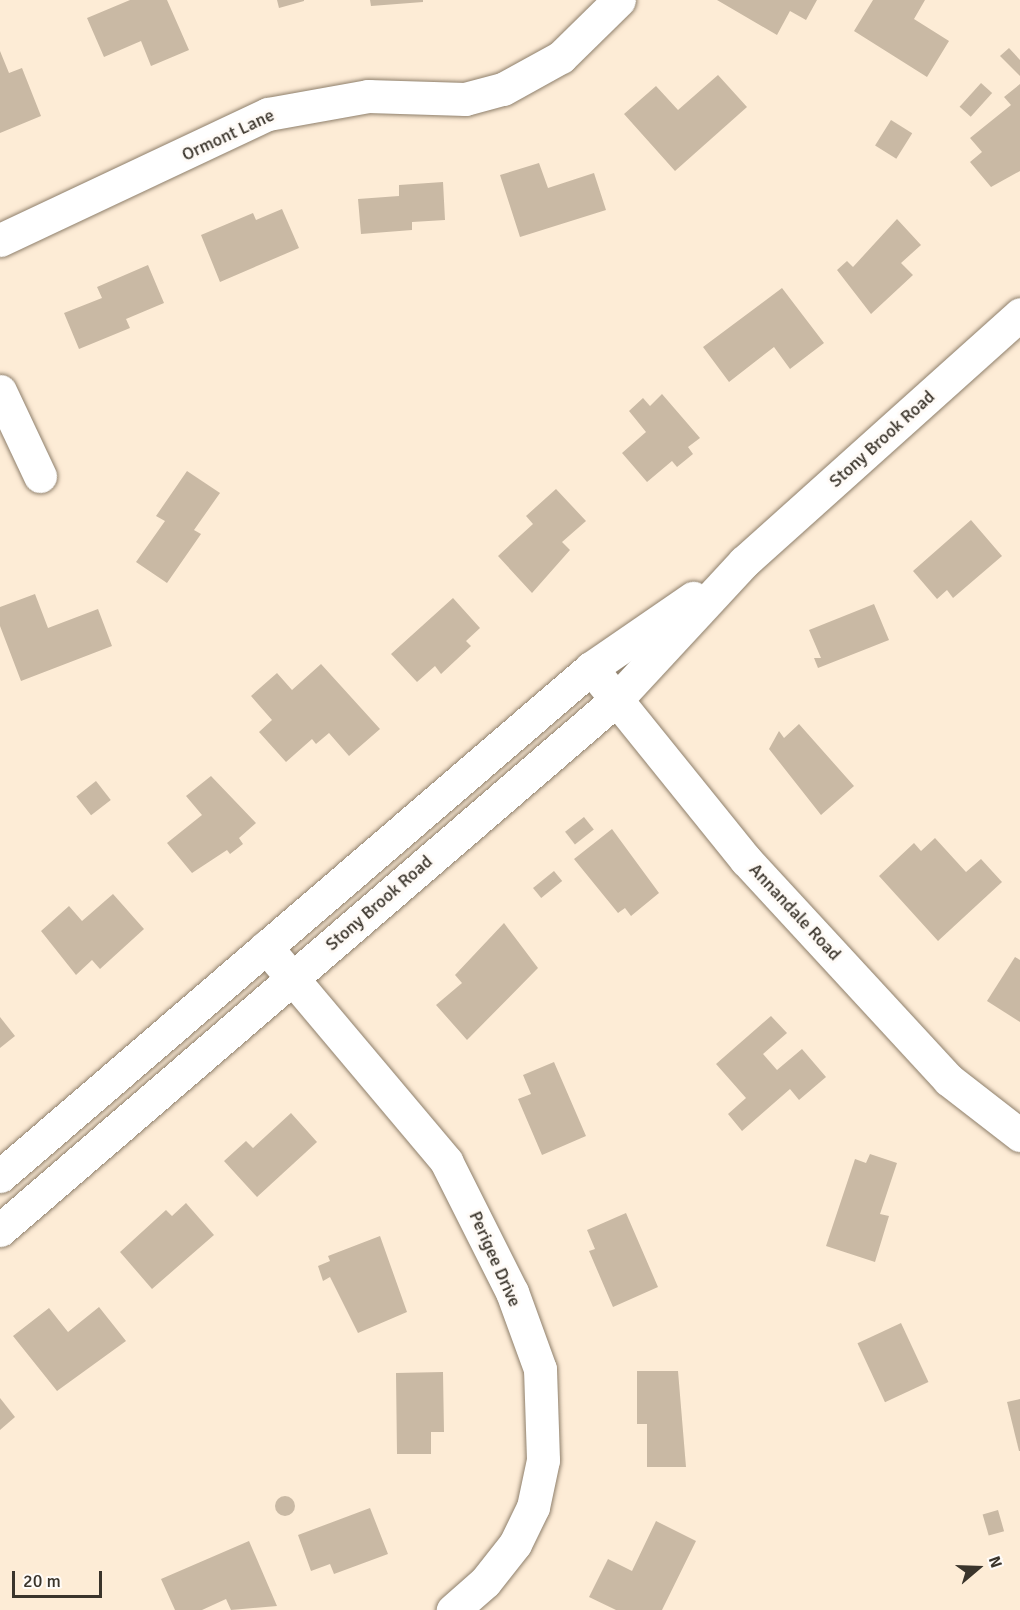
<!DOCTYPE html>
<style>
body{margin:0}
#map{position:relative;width:1020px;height:1610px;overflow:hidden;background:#fdecd6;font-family:Signika,sans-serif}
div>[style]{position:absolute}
.building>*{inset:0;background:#c9b9a4;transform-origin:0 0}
.round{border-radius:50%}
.roads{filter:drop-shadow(0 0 2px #8e7f6b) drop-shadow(0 0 2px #8e7f6b)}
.minor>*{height:33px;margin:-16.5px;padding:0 16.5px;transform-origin:16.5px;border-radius:16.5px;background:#fff}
.major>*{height:33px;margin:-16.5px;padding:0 16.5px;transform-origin:16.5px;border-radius:16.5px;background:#fff}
span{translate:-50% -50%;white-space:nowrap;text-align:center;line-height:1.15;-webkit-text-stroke:6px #fffbf7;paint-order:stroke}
.street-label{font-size:18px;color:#3a342b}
.north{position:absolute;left:948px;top:1538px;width:60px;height:60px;-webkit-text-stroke:4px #fffbf7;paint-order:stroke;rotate:71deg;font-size:16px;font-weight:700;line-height:24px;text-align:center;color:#3a342b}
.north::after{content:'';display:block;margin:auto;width:21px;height:27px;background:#3a342b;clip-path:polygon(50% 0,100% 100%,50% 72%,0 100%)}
.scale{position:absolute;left:12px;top:1571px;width:90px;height:27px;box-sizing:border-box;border:3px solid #3a342b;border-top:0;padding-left:8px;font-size:18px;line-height:21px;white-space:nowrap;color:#3a342b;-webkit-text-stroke:4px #fffbf7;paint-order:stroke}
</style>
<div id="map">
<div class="building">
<i style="clip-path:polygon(130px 0,167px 0,189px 50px,151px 66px,141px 41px,104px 57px,87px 18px)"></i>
<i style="clip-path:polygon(277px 0,304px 0,304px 1px,279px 8px)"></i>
<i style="clip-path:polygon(370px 0,423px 0,423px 2px,371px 6px)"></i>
<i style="clip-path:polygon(717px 0,817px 0,806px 20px,790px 11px,777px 35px)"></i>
<i style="clip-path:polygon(873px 0,925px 0,914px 19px,949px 41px,927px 77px,854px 31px)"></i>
<i style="clip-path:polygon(1009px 48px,1020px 60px,1020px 76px,1000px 56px)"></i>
<i style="clip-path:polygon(0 51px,9px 73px,22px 68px,41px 116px,0 133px)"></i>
<i style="clip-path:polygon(718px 75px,747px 107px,675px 171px,624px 114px,656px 86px,678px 110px)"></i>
<i style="left:981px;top:83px;width:15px;height:32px;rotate:42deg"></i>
<i style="clip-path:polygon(1020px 84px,1020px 171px,991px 187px,970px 162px,982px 152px,970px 138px,1011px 105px,1004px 97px)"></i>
<i style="left:891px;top:120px;width:25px;height:30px;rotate:32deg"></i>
<i style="clip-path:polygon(539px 163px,548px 188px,594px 173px,606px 210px,520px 237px,500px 175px)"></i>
<i style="clip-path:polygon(443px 182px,445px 220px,412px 222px,412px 230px,361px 234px,358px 199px,399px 196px,399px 185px)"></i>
<i style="clip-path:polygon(282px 209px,299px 248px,220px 282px,201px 235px,253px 213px,256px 220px)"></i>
<i style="clip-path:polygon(897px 219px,921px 245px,901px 263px,913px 275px,871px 314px,837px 270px,847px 261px,853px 267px)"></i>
<i style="clip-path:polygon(148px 265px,164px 303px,126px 319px,130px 328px,79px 349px,64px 313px,102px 298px,97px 287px)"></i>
<i style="clip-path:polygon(782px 288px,824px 343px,790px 369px,774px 347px,729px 382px,703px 347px)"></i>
<i style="clip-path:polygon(662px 394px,700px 438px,688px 447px,693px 454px,677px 467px,672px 461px,647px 482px,622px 453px,646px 432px,629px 411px,643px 398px,650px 406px)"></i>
<i style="clip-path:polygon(187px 471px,220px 493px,194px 530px,201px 534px,167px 583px,136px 562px,165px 521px,156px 516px)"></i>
<i style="clip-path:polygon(556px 489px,586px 521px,562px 542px,570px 550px,532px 593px,498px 556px,533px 524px,526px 516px)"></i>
<i style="clip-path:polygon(971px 520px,1002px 556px,953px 598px,947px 590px,937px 599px,913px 571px)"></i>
<i style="clip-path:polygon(35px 594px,48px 628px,98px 609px,112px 646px,21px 681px,0 626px,0 607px)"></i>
<i style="clip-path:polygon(453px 598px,480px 628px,466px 641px,471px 646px,441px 674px,435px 666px,417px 682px,391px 654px)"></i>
<i style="clip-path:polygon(874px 604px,889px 640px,818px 668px,814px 658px,821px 658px,809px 630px)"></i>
<i style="clip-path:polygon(321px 664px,380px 729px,349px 756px,329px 733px,316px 744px,312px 739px,286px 762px,259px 732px,272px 720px,251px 696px,277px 673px,292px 690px)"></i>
<i style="clip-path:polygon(799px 724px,854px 786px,821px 815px,769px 749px,779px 731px,784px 738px)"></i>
<i style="clip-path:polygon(211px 776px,256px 823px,239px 838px,243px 844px,230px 854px,227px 850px,192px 873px,167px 843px,202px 815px,186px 796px)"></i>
<i style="left:96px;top:781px;width:24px;height:25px;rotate:52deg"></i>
<i style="left:584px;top:817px;width:16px;height:24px;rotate:52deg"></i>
<i style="clip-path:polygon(612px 829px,659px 893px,631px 916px,625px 908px,618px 913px,574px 859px)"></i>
<i style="clip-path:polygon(935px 838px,966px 872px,981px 859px,1002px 882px,938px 941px,879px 876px,914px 843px,921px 851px)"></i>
<i style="left:554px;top:871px;width:13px;height:27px;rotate:51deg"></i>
<i style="clip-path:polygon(113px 894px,144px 929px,100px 969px,92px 960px,76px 975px,41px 931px,69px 906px,82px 921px)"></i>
<i style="clip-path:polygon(504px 923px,538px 968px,467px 1040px,436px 1005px,462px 983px,455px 975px)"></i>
<i style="clip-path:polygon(1015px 957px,1020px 960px,1020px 1022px,987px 1001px)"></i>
<i style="clip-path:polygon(771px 1016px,787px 1033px,763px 1054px,777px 1070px,802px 1049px,826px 1077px,799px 1100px,790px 1089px,742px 1131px,728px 1114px,746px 1098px,716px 1064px)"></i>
<i style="clip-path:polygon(0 1017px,15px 1036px,0 1048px)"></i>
<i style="clip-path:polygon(554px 1062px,586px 1136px,542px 1155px,518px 1099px,531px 1094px,523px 1075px)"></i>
<i style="clip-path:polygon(291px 1113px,317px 1142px,257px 1197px,224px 1161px,246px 1141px,253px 1148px)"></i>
<i style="clip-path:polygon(870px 1154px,897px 1163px,880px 1214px,889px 1216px,875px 1262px,826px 1246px,855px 1159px,866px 1163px)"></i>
<i style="clip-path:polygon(186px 1203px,214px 1235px,152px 1289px,120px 1252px,166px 1210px,172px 1216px)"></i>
<i style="clip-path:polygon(626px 1213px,658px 1287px,613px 1307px,589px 1251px,595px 1249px,587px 1230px)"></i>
<i style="clip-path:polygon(380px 1236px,407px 1312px,358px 1333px,330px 1277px,323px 1281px,318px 1266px,330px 1261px,328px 1256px)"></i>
<i style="clip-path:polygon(99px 1307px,126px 1341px,57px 1391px,13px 1336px,49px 1308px,68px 1332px)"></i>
<i style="left:901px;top:1323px;width:65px;height:48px;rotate:65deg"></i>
<i style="clip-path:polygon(637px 1371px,678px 1371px,686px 1467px,647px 1467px,647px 1424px,637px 1424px)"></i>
<i style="clip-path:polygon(443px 1372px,444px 1432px,431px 1432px,431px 1454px,397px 1454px,396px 1373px)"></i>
<i style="clip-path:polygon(0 1398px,15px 1417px,0 1430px)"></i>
<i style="clip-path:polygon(1020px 1399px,1020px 1451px,1019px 1451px,1007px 1402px)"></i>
<i class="round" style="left:275px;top:1496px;width:20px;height:20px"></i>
<i style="clip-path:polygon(370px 1508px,388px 1554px,334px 1574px,330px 1564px,311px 1571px,298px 1535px)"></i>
<i style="left:998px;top:1510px;width:22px;height:16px;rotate:74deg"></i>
<i style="clip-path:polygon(656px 1521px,696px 1541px,662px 1610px,616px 1610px,589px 1597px,608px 1559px,632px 1571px)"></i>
<i style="clip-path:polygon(249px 1541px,277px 1606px,231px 1610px,226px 1599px,202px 1610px,175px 1610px,161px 1579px)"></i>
</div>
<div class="roads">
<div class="minor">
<i style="left:0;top:240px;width:296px;rotate:-25.2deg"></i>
<i style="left:268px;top:114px;width:102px;rotate:-10.2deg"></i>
<i style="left:368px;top:96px;width:97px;rotate:1.8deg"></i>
<i style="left:465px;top:99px;width:39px;rotate:-15deg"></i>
<i style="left:503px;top:89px;width:66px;rotate:-28.9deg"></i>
<i style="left:561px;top:57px;width:81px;rotate:-44.5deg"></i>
<i style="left:0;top:391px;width:94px;rotate:64.8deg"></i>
<i style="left:591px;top:668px;width:247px;rotate:51.1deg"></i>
<i style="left:746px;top:860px;width:299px;rotate:47.3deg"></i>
<i style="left:949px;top:1080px;width:90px;rotate:37.8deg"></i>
<i style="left:266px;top:947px;width:280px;rotate:49.9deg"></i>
<i style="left:446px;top:1161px;width:147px;rotate:63.3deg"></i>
<i style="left:512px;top:1292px;width:82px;rotate:70deg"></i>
<i style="left:540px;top:1369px;width:91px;rotate:88.1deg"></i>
<i style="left:543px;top:1460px;width:48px;rotate:102deg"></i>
<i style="left:533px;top:1507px;width:41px;rotate:115.9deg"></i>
<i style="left:515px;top:1544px;width:48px;rotate:128.3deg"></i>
<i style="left:485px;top:1582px;width:43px;rotate:138.8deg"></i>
</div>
<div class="major">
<i style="left:0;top:1176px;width:779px;rotate:-40.68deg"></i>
<i style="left:591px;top:668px;width:124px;rotate:-34.5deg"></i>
<i style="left:0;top:1230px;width:814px;rotate:-40.72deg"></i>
<i style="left:617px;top:699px;width:187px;rotate:-47.2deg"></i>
<i style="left:744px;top:562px;width:371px;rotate:-41.9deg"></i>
</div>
</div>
<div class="street-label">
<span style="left:228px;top:135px;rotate:-25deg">Ormont Lane</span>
<span style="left:882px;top:439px;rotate:-42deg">Stony Brook Road</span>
<span style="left:379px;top:903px;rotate:-41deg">Stony Brook Road</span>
<span style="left:795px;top:912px;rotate:47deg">Annandale Road</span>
<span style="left:495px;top:1259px;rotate:66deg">Perigee Drive</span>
</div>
<div class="north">N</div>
<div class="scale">20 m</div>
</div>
